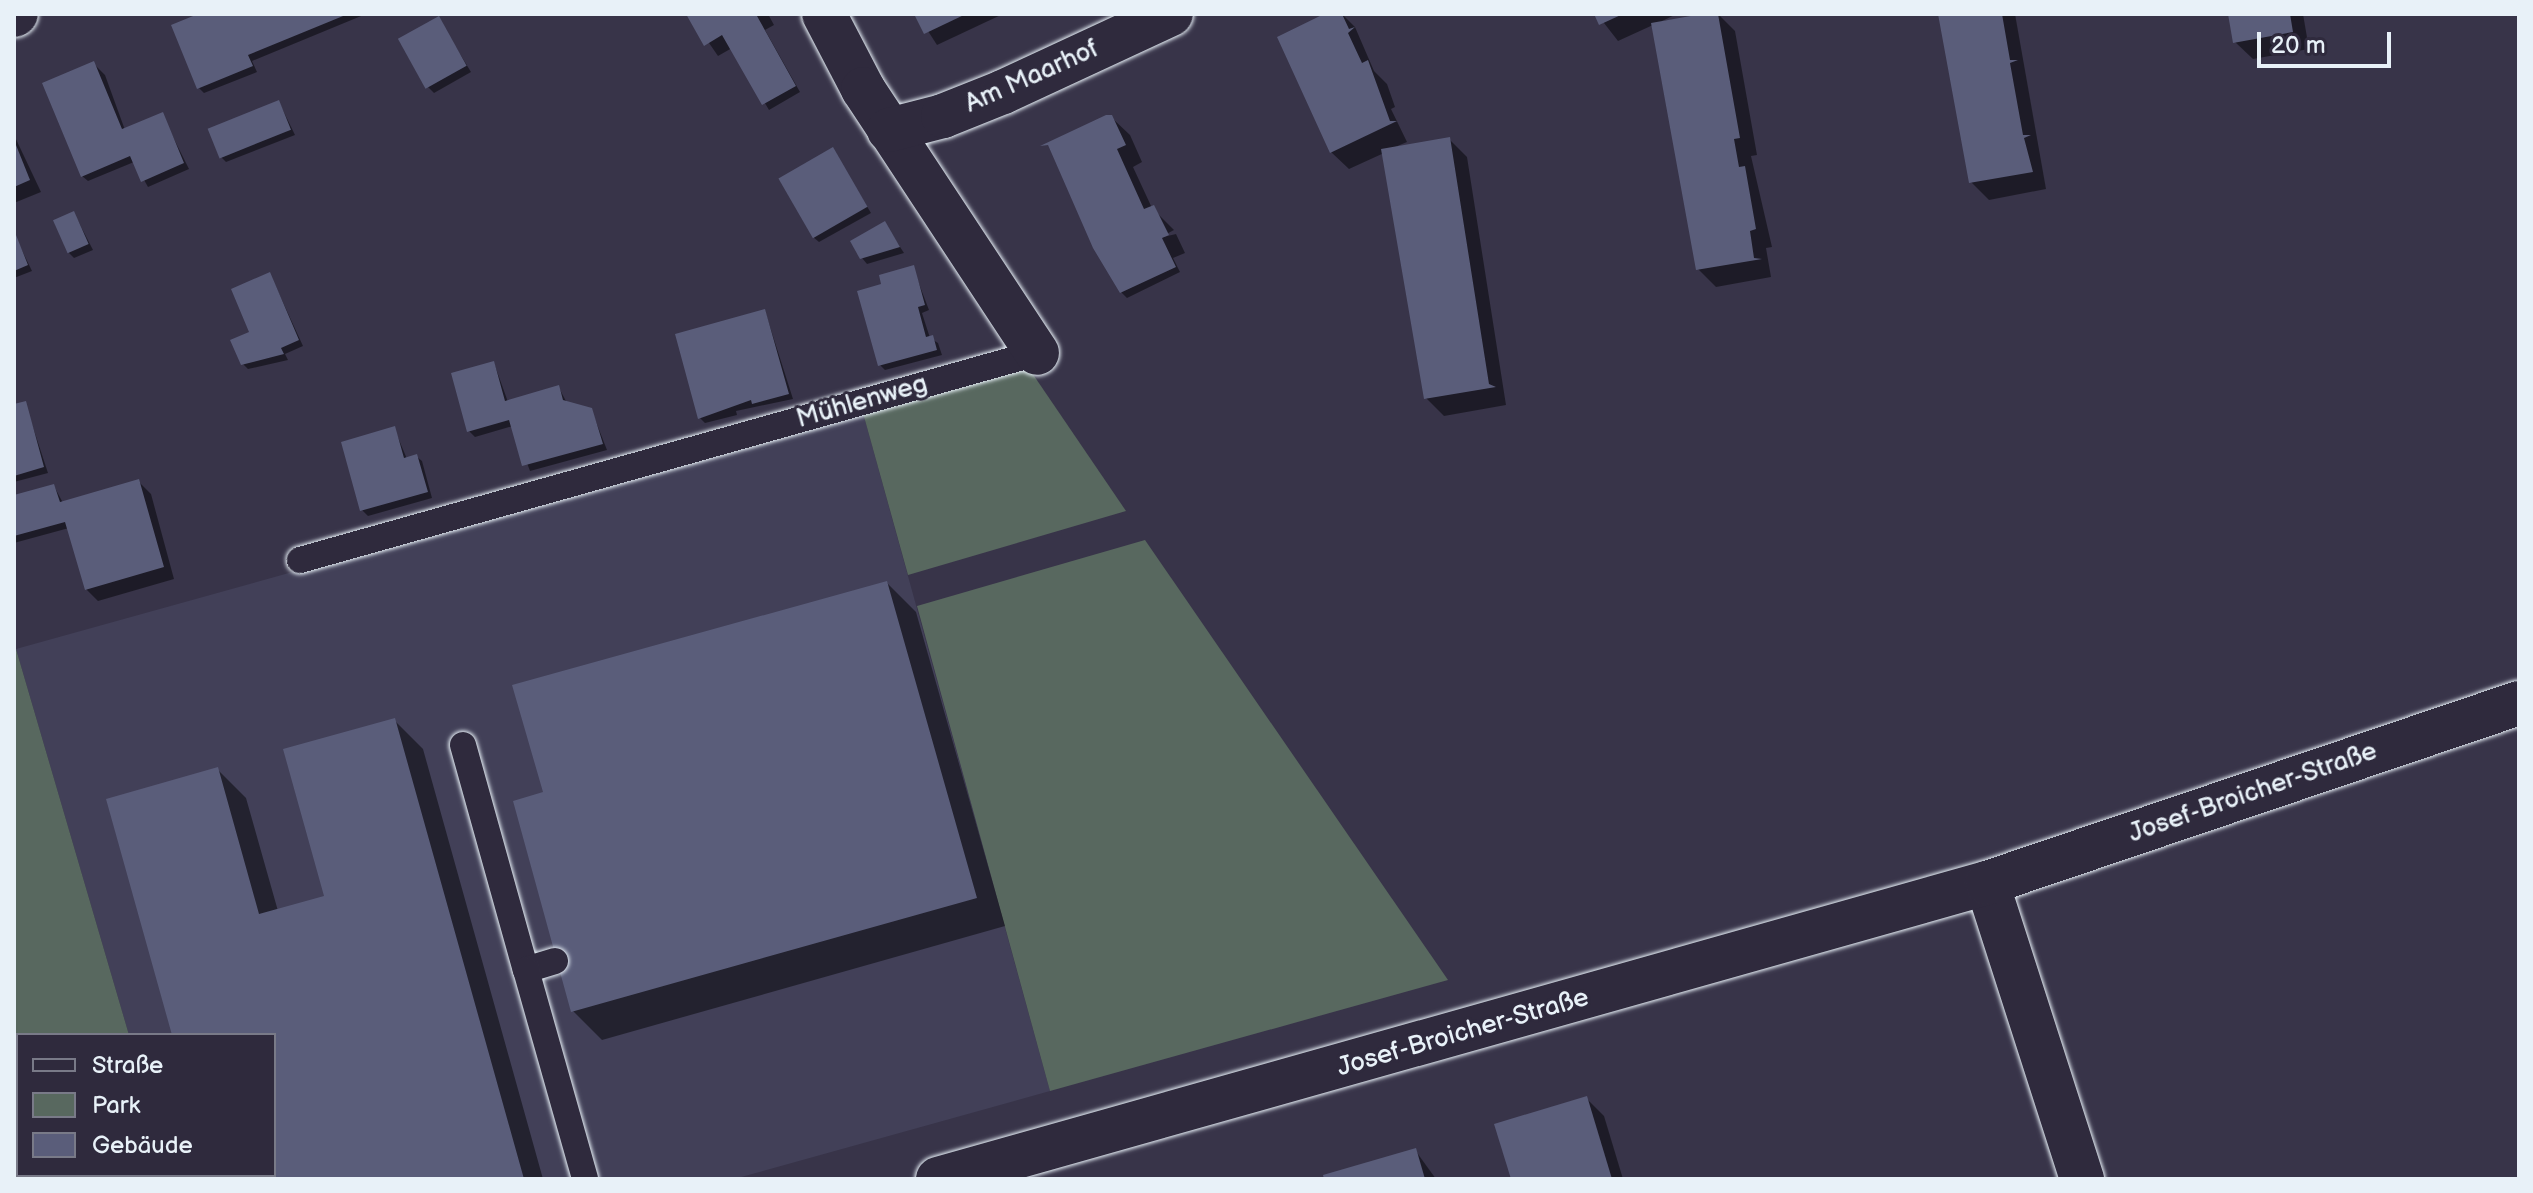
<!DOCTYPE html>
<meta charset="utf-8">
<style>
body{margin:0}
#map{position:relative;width:2533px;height:1193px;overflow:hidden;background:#383449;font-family:"Balsamiq Sans",sans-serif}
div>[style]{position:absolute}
.built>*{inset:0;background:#424058}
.green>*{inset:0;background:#58685f}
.shadow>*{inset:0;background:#0007}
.building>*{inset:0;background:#5a5d7a;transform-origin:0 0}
.roads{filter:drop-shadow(0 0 2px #e8f1f8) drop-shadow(0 0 2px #e8f1f8)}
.service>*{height:26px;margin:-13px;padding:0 13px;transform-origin:13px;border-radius:13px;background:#2f2a3d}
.minor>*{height:44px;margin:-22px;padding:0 22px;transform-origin:22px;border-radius:22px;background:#2f2a3d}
span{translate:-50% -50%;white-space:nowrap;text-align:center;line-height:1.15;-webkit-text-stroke:6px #2f2a3d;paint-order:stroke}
.street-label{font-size:26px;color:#e8f1f8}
.frame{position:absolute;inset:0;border:16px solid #e8f1f8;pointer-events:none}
.legend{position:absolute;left:16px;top:1033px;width:260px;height:144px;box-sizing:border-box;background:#2f2a3d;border:2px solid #797a88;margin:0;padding:10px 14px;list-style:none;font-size:24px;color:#e8f1f8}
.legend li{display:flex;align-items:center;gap:16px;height:40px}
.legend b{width:40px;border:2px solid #797a88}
.scale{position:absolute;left:2257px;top:32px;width:134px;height:36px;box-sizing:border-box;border:4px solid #e8f1f8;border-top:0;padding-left:10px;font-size:24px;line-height:28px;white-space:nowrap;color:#e8f1f8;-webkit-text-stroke:6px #2f2a3d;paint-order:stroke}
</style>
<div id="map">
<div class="built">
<i style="clip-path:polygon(863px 413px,1050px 1091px,734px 1179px,171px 1179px,170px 1175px,274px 1175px,274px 1035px,129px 1035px,16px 649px)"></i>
</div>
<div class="green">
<i style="clip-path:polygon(1028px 367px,1126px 511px,908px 575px,863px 413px)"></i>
<i style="clip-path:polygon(1145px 540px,1448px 980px,1050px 1091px,917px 606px)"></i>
<i style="clip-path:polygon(16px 649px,129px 1035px,18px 1035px,18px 1175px,171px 1179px,14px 1179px)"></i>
</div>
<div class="shadow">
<i style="clip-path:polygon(203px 14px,366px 14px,252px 61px,257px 72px,204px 93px,199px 88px)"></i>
<i style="clip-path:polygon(689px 14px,768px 14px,774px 25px,765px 30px,800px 92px,769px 110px,732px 48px,718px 56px)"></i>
<i style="clip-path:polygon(917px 14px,1003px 14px,937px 45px)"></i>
<i style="clip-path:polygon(1329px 14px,1342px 14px,1355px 27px,1374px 71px,1387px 84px,1395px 107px,1391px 109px,1407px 142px,1395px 147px,1449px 139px,1467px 157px,1506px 405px,1444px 416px,1426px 398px,1384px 153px,1349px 169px,1331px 152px)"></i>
<i style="clip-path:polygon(1597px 14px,1677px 14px,1662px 21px,1718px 14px,1735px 31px,1757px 155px,1751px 156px,1772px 247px,1766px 248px,1771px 277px,1716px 287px,1698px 269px,1653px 25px,1618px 41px)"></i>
<i style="clip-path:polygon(1942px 14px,2015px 14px,2046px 189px,1989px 200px,1971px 182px)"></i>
<i style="clip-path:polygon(2230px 14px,2303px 14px,2309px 49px,2253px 59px,2235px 42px)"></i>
<i style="clip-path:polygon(438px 18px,471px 72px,434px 93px,428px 87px)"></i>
<i style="clip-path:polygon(93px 63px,105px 75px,125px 130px,162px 115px,189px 169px,148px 187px,134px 162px,88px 181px,82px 176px)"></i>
<i style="clip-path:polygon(279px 102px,295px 135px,226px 162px,221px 157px)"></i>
<i style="clip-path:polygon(1112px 118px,1130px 135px,1142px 162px,1133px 167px,1152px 208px,1174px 230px,1159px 238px,1176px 234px,1185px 253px,1173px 258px,1180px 272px,1127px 298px,1121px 292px)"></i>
<i style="clip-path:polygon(14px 135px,41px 192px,14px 203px)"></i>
<i style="clip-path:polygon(833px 150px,871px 213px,819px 242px,813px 237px)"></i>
<i style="clip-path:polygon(74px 213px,93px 250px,74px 258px,68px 252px)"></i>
<i style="clip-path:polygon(885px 224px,904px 253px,867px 264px,862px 258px)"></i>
<i style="clip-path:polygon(14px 234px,32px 271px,14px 278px)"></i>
<i style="clip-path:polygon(913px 268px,929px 310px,922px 313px,930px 338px,938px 343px,942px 355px,885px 370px,880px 365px,884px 285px)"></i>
<i style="clip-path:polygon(270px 274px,303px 346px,285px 354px,288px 360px,248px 369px,243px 364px)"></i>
<i style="clip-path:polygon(765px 311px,793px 399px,736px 411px,737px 415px,705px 423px,700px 418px)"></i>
<i style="clip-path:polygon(494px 363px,508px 402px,559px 388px,567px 403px,591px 409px,607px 450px,530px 471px,513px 426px,475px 437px,469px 431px)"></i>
<i style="clip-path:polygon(25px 403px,48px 473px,14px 482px,14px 406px)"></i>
<i style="clip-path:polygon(394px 428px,407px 459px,416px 456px,422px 461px,432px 498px,368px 516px,362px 510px)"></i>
<i style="clip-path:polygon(139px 482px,151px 494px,174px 579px,98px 601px,86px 589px,69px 528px,14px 543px,14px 498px,54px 486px,63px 503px)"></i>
<i style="clip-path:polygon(887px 583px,916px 612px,1005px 926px,602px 1040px,573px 1011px,545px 793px)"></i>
<i style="clip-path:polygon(394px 720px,423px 749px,543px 1179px,214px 1179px,213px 1175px,274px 1175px,274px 1035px,174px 1035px,217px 769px,246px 798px,278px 911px,326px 897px)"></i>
<i style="clip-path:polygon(1586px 1098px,1604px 1116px,1623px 1179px,1513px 1179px)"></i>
<i style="clip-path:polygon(1415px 1150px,1436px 1179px,1326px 1179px)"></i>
</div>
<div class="building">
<i style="clip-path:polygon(198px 14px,348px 14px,248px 55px,253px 66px,197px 89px,171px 25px)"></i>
<i style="clip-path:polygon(686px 14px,760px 14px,757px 16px,796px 86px,762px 105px,722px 35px,704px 46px)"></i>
<i style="clip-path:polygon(914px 14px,966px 14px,924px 34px)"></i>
<i style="clip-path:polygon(1324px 14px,1342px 14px,1349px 29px,1355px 27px,1348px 33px,1362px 63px,1368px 60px,1390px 121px,1397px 121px,1330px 153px,1277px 37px)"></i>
<i style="clip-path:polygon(1594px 14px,1623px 14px,1599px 25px)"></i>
<i style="clip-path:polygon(1702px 14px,1718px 14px,1740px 138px,1734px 139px,1739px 167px,1745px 166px,1756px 229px,1750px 231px,1754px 258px,1762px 259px,1696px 270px,1651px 23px)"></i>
<i style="clip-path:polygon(1938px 14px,2002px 14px,2010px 60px,2018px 60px,2010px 63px,2023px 135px,2031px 135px,2024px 138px,2033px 172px,1969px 183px)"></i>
<i style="clip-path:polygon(2228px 14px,2290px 14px,2293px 32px,2233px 43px)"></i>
<i style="left:439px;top:16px;width:57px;height:47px;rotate:61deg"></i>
<i style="clip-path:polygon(94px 61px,122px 129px,163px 112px,184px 163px,141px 182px,130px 156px,81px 177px,42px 83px)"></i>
<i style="left:279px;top:100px;width:32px;height:77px;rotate:68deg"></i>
<i style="clip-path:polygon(1106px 115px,1112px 115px,1126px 145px,1117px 149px,1144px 209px,1154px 205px,1169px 235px,1162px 238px,1176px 267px,1120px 293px,1093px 248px,1048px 145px,1040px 146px)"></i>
<i style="clip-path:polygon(1450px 137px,1489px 384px,1496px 387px,1424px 399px,1381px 149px)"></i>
<i style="clip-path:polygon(14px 140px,30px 180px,14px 187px)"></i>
<i style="left:833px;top:147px;width:69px;height:63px;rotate:60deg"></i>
<i style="left:74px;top:211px;width:36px;height:23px;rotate:66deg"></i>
<i style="clip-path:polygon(885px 221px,900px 247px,860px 259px,850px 241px)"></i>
<i style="clip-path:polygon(14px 230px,28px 265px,14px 271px)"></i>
<i style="clip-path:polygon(914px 265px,925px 305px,918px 307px,926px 337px,933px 335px,937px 350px,878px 366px,857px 291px,881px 284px,879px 275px)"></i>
<i style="clip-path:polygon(270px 272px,299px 340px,281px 348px,284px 354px,241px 365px,230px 340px,249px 332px,231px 289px)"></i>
<i style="clip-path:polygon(765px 309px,789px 394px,752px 404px,751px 400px,698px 419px,675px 334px)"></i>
<i style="clip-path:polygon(494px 361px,505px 401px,559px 385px,563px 400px,592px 408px,603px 444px,522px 466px,509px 420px,467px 432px,451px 373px)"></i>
<i style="clip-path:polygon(26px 401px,44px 467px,14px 476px,14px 404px)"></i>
<i style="clip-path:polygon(395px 426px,404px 458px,417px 454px,428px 492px,360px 511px,341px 442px)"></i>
<i style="clip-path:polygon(139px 479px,164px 567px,85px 590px,65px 522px,14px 536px,14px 495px,54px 484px,60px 502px)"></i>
<i style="clip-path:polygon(887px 581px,977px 898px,571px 1012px,513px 801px,543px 792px,512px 685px)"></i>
<i style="clip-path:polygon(395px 718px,524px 1179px,212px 1179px,211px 1175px,274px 1175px,274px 1035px,172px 1035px,106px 799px,218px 767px,259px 914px,324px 896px,283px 749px)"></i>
<i style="clip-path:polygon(1587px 1096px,1612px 1179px,1511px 1179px,1494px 1124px)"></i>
<i style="clip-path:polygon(1416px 1148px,1425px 1179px,1324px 1179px,1323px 1175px)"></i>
</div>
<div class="roads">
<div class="service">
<i style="left:300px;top:560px;width:766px;rotate:-15.69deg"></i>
<i style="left:463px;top:745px;width:234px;rotate:74.4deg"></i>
<i style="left:555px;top:961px;width:30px;rotate:163deg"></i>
<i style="left:526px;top:970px;width:217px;rotate:74.2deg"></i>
</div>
<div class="minor">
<i style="left:824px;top:14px;width:85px;rotate:62.5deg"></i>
<i style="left:863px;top:89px;width:316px;rotate:56.6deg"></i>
<i style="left:14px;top:15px;width:2px;rotate:-27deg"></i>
<i style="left:889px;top:130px;width:56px;rotate:-14.5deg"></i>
<i style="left:943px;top:116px;width:65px;rotate:-21.8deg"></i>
<i style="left:1003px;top:92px;width:185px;rotate:-24.9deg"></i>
<i style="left:1987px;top:883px;width:311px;rotate:72.2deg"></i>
<i style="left:938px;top:1179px;width:1090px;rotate:-15.76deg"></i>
<i style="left:1987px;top:883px;width:562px;rotate:-18.69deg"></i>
</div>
</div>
<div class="street-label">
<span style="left:1032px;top:77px;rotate:-24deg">Am Maarhof</span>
<span style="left:862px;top:402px;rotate:-16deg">Mühlenweg</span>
<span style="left:2253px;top:793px;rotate:-19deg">Josef-Broicher-Straße</span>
<span style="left:1463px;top:1033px;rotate:-16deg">Josef-Broicher-Straße</span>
</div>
<div class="frame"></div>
<ul class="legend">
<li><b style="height:10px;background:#2f2a3d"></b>Straße</li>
<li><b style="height:22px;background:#58685f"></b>Park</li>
<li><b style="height:22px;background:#5a5d7a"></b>Gebäude</li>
</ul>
<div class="scale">20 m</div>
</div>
